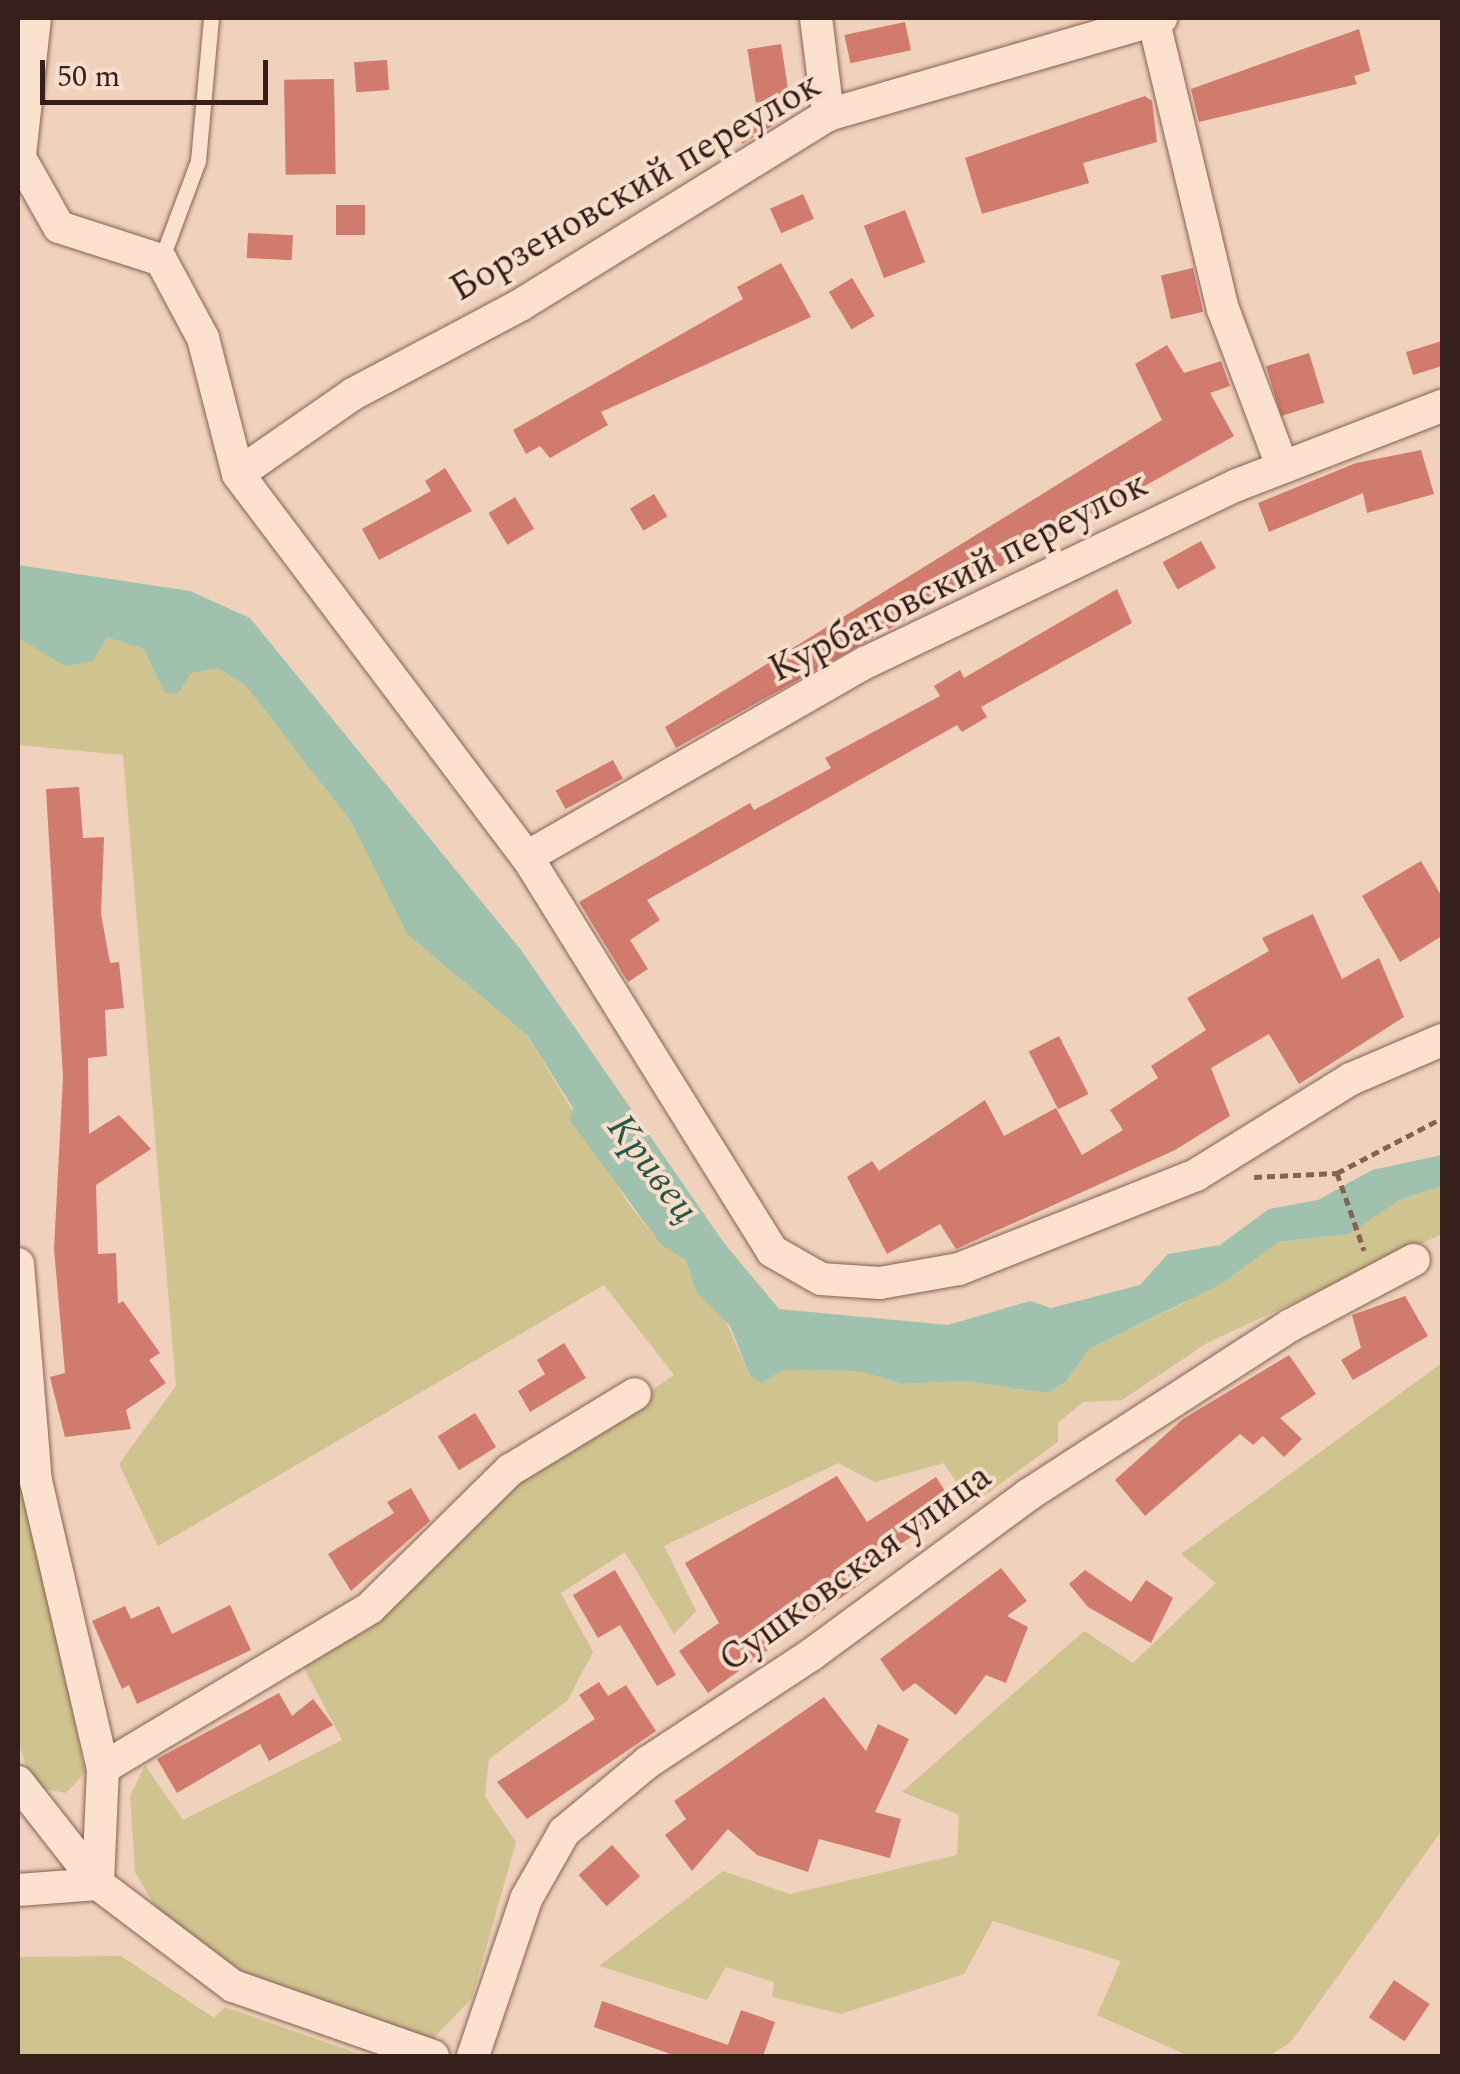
<!DOCTYPE html>
<meta charset="utf-8">
<style>
body{margin:0}
#map{position:relative;width:1460px;height:2074px;overflow:hidden;background:#f0d1bb;font-family:Spectral,serif}
div>[style]{position:absolute}
.green>*{inset:0;background:#cfc38f}
.water>*{inset:0;background:#a0c1ad}
.building>*{inset:0;background:#d17a6e;transform-origin:0 0}
.path>*{height:5px;margin-top:-2.5px;transform-origin:0;background:repeating-linear-gradient(90deg,#886054 0 8px,transparent 0 13px)}
.roads{filter:drop-shadow(0 0 2px #886054) drop-shadow(0 0 2px #886054)}
.service>*{height:15px;margin:-7.5px;padding:0 7.5px;transform-origin:7.5px;border-radius:7.5px;background:#fbe1ce}
.minor>*{height:32px;margin:-16px;padding:0 16px;transform-origin:16px;border-radius:16px;background:#fbe1ce}
span{translate:-50% -50%;white-space:nowrap;text-align:center;line-height:1.15;-webkit-text-stroke:8px #f7decb;paint-order:stroke}
.street-label{font-size:38px;color:#361f1a}
.water-label{font-size:40px;color:#285746;font-style:italic}
.frame{position:absolute;inset:0;border:20px solid #361f1a;pointer-events:none}
.scale{position:absolute;left:40px;top:60px;width:228px;height:45px;box-sizing:border-box;border:5px solid #361f1a;border-top:0;padding-left:12px;font-size:30px;line-height:35px;white-space:nowrap;color:#361f1a;-webkit-text-stroke:8px #f7decb;paint-order:stroke}
</style>
<div id="map">
<div class="green">
<i style="clip-path:polygon(107px 636px,144px 649px,162px 676px,218px 668px,246px 686px,351px 822px,407px 934px,527px 1035px,626px 1200px,661px 1245px,686px 1260px,696px 1292px,726px 1322px,750px 1376px,762px 1383px,783px 1370px,859px 1371px,902px 1384px,966px 1381px,1047px 1393px,1066px 1382px,1089px 1349px,1186px 1302px,1278px 1242px,1349px 1234px,1403px 1198px,1442px 1186px,1442px 1234px,1207px 1343px,1122px 1400px,1083px 1402px,1058px 1423px,1058px 1442px,971px 1505px,944px 1463px,875px 1482px,838px 1463px,664px 1546px,696px 1611px,674px 1634px,625px 1552px,561px 1593px,593px 1652px,567px 1701px,489px 1759px,485px 1797px,516px 1842px,472px 1998px,429px 2043px,240px 1979px,162px 1918px,135px 1872px,130px 1796px,145px 1765px,183px 1820px,342px 1740px,302px 1664px,532px 1470px,674px 1375px,604px 1285px,158px 1546px,119px 1464px,176px 1386px,123px 755px,18px 745px,18px 638px,65px 666px)"></i>
<i style="clip-path:polygon(1442px 1363px,1442px 1830px,1290px 2043px,1268px 2056px,1189px 2056px,1097px 2015px,1121px 1961px,993px 1921px,964px 1974px,841px 2014px,772px 1997px,774px 1982px,726px 1967px,707px 2000px,599px 1966px,723px 1871px,790px 1894px,957px 1855px,959px 1815px,902px 1792px,1084px 1631px,1133px 1663px,1216px 1583px,1181px 1554px)"></i>
<i style="clip-path:polygon(18px 1390px,26px 1486px,85px 1773px,66px 1793px,34px 1787px,18px 1743px)"></i>
<i style="clip-path:polygon(121px 1956px,214px 2018px,225px 2007px,365px 2056px,18px 2056px,18px 1957px)"></i>
</div>
<div class="water">
<i style="clip-path:polygon(18px 565px,190px 591px,250px 618px,521px 950px,724px 1243px,779px 1309px,948px 1325px,1030px 1301px,1051px 1308px,1140px 1285px,1168px 1254px,1220px 1245px,1269px 1209px,1318px 1200px,1372px 1170px,1442px 1155px,1442px 1186px,1403px 1198px,1349px 1234px,1278px 1242px,1221px 1284px,1089px 1349px,1066px 1382px,1047px 1393px,966px 1381px,902px 1384px,859px 1371px,783px 1370px,762px 1383px,750px 1376px,730px 1326px,696px 1292px,686px 1260px,661px 1245px,570px 1120px,573px 1108px,527px 1035px,407px 934px,351px 822px,246px 686px,218px 668px,191px 673px,178px 694px,165px 693px,144px 649px,107px 637px,93px 661px,65px 666px,18px 638px)"></i>
</div>
<div class="building">
<i style="left:905px;top:22px;width:29px;height:62px;rotate:78deg"></i>
<i style="clip-path:polygon(1359px 29px,1370px 71px,1354px 76px,1357px 84px,1199px 122px,1191px 89px)"></i>
<i style="left:781px;top:44px;width:54px;height:34px;rotate:81deg"></i>
<i style="left:387px;top:60px;width:30px;height:33px;rotate:86deg"></i>
<i style="left:334px;top:79px;width:95px;height:50px;rotate:89deg"></i>
<i style="clip-path:polygon(1145px 96px,1152px 101px,1157px 142px,1083px 163px,1089px 183px,982px 214px,965px 158px)"></i>
<i style="clip-path:polygon(771px 117px,772px 126px,742px 144px,739px 122px)"></i>
<i style="left:803px;top:194px;width:27px;height:36px;rotate:66deg"></i>
<i style="left:336px;top:205px;width:29px;height:30px"></i>
<i style="left:905px;top:210px;width:56px;height:44px;rotate:69deg"></i>
<i style="left:248px;top:233px;width:45px;height:25px;rotate:3deg"></i>
<i style="clip-path:polygon(781px 263px,811px 317px,601px 412px,608px 425px,550px 458px,540px 446px,526px 454px,513px 430px,743px 299px,737px 287px)"></i>
<i style="left:1193px;top:268px;width:45px;height:33px;rotate:77deg"></i>
<i style="left:852px;top:278px;width:44px;height:27px;rotate:59deg"></i>
<i style="clip-path:polygon(1442px 341px,1442px 366px,1413px 375px,1406px 352px)"></i>
<i style="clip-path:polygon(1167px 345px,1184px 373px,1221px 361px,1230px 386px,1210px 393px,1234px 436px,676px 748px,665px 727px,1162px 420px,1135px 364px)"></i>
<i style="left:1309px;top:353px;width:52px;height:45px;rotate:73deg"></i>
<i style="clip-path:polygon(1421px 450px,1434px 494px,1367px 513px,1363px 493px,1269px 532px,1258px 503px,1356px 463px)"></i>
<i style="clip-path:polygon(445px 468px,472px 511px,379px 560px,362px 529px,431px 491px,425px 481px)"></i>
<i style="left:654px;top:494px;width:26px;height:28px;rotate:59deg"></i>
<i style="left:515px;top:497px;width:37px;height:31px;rotate:59deg"></i>
<i style="left:1201px;top:541px;width:31px;height:44px;rotate:61deg"></i>
<i style="clip-path:polygon(1117px 589px,1132px 623px,981px 707px,987px 717px,962px 732px,957px 725px,647px 900px,660px 920px,630px 940px,648px 969px,628px 982px,579px 902px,750px 803px,754px 810px,831px 768px,825px 758px,940px 696px,934px 686px,960px 670px,964px 678px)"></i>
<i style="left:613px;top:760px;width:21px;height:65px;rotate:62deg"></i>
<i style="clip-path:polygon(79px 787px,83px 838px,104px 837px,101px 914px,110px 963px,119px 962px,124px 1008px,105px 1010px,107px 1056px,88px 1058px,89px 1134px,119px 1115px,151px 1149px,96px 1185px,98px 1254px,116px 1253px,118px 1304px,123px 1301px,160px 1353px,149px 1360px,166px 1383px,126px 1410px,131px 1429px,65px 1437px,50px 1377px,65px 1373px,54px 1249px,63px 1077px,46px 789px)"></i>
<i style="clip-path:polygon(1421px 861px,1442px 897px,1442px 936px,1400px 962px,1362px 896px)"></i>
<i style="clip-path:polygon(1313px 914px,1342px 979px,1379px 958px,1404px 1017px,1299px 1084px,1269px 1034px,1211px 1068px,1230px 1116px,1175px 1150px,956px 1249px,940px 1224px,887px 1254px,847px 1177px,872px 1161px,879px 1171px,985px 1100px,1004px 1136px,1056px 1108px,1082px 1155px,1123px 1130px,1110px 1110px,1158px 1078px,1151px 1066px,1206px 1030px,1187px 998px,1269px 951px,1262px 938px)"></i>
<i style="left:1059px;top:1036px;width:65px;height:34px;rotate:63deg"></i>
<i style="clip-path:polygon(1405px 1296px,1428px 1336px,1353px 1380px,1341px 1360px,1361px 1348px,1352px 1315px)"></i>
<i style="clip-path:polygon(564px 1343px,586px 1378px,530px 1412px,518px 1391px,545px 1374px,537px 1360px)"></i>
<i style="clip-path:polygon(1289px 1355px,1316px 1394px,1280px 1418px,1302px 1439px,1284px 1457px,1263px 1436px,1253px 1445px,1240px 1434px,1145px 1516px,1115px 1480px,1183px 1419px)"></i>
<i style="left:475px;top:1413px;width:40px;height:44px;rotate:58deg"></i>
<i style="clip-path:polygon(837px 1476px,867px 1522px,936px 1477px,951px 1500px,926px 1516px,931px 1524px,864px 1568px,870px 1577px,708px 1693px,679px 1651px,719px 1623px,685px 1563px)"></i>
<i style="clip-path:polygon(411px 1488px,430px 1521px,351px 1591px,328px 1554px,394px 1513px,387px 1502px)"></i>
<i style="clip-path:polygon(1001px 1568px,1027px 1601px,1007px 1616px,1028px 1627px,1006px 1683px,986px 1675px,956px 1715px,915px 1683px,903px 1692px,880px 1659px)"></i>
<i style="clip-path:polygon(615px 1570px,676px 1675px,657px 1686px,620px 1625px,598px 1638px,573px 1595px)"></i>
<i style="clip-path:polygon(1085px 1570px,1131px 1602px,1146px 1580px,1173px 1598px,1151px 1643px,1088px 1607px,1069px 1584px)"></i>
<i style="clip-path:polygon(230px 1605px,251px 1650px,137px 1704px,129px 1685px,122px 1689px,92px 1621px,125px 1606px,131px 1619px,159px 1606px,172px 1634px)"></i>
<i style="clip-path:polygon(599px 1682px,608px 1696px,626px 1685px,656px 1731px,527px 1819px,497px 1782px,595px 1719px,579px 1695px)"></i>
<i style="clip-path:polygon(279px 1693px,292px 1716px,313px 1699px,333px 1725px,269px 1761px,260px 1744px,177px 1793px,157px 1759px)"></i>
<i style="clip-path:polygon(824px 1697px,866px 1751px,878px 1724px,909px 1739px,875px 1812px,901px 1819px,890px 1858px,819px 1839px,808px 1872px,757px 1855px,728px 1829px,692px 1871px,665px 1835px,686px 1819px,674px 1801px)"></i>
<i style="left:612px;top:1845px;width:42px;height:45px;rotate:48deg"></i>
<i style="left:1394px;top:1980px;width:43px;height:45px;rotate:34deg"></i>
<i style="clip-path:polygon(602px 2001px,728px 2045px,741px 2010px,775px 2022px,763px 2056px,676px 2056px,594px 2027px)"></i>
</div>
<div class="path">
<i style="left:1337px;top:1173px;width:82px;rotate:70.7deg"></i>
<i style="left:1254px;top:1177px;width:83px;rotate:-2.8deg"></i>
<i style="left:1337px;top:1173px;width:119px;rotate:-27.6deg"></i>
</div>
<div class="roads">
<div class="service">
<i style="left:161px;top:260px;width:106px;rotate:-69.5deg"></i>
<i style="left:198px;top:161px;width:144px;rotate:-84.8deg"></i>
</div>
<div class="minor">
<i style="left:816px;top:18px;width:98px;rotate:82.9deg"></i>
<i style="left:1153px;top:18px;width:299px;rotate:76.5deg"></i>
<i style="left:1223px;top:309px;width:168px;rotate:69.4deg"></i>
<i style="left:20px;top:158px;width:79px;rotate:60.5deg"></i>
<i style="left:59px;top:227px;width:107px;rotate:17.9deg"></i>
<i style="left:161px;top:260px;width:89px;rotate:61.7deg"></i>
<i style="left:203px;top:338px;width:140px;rotate:75.6deg"></i>
<i style="left:238px;top:474px;width:480px;rotate:53deg"></i>
<i style="left:527px;top:857px;width:464px;rotate:58.1deg"></i>
<i style="left:772px;top:1251px;width:56px;rotate:29.7deg"></i>
<i style="left:821px;top:1279px;width:59px;rotate:3.9deg"></i>
<i style="left:880px;top:1283px;width:80px;rotate:-10deg"></i>
<i style="left:959px;top:1269px;width:255px;rotate:-21.6deg"></i>
<i style="left:1196px;top:1175px;width:182px;rotate:-31.8deg"></i>
<i style="left:1351px;top:1079px;width:99px;rotate:-23.2deg"></i>
<i style="left:18px;top:174px;width:157px;rotate:-83.8deg"></i>
<i style="left:238px;top:474px;width:140px;rotate:-34.8deg"></i>
<i style="left:353px;top:394px;width:191px;rotate:-28deg"></i>
<i style="left:522px;top:304px;width:360px;rotate:-31.7deg"></i>
<i style="left:828px;top:115px;width:347px;rotate:-16.2deg"></i>
<i style="left:527px;top:857px;width:390px;rotate:-29.9deg"></i>
<i style="left:865px;top:663px;width:412px;rotate:-25.6deg"></i>
<i style="left:1237px;top:485px;width:220px;rotate:-21.1deg"></i>
<i style="left:18px;top:1264px;width:218px;rotate:85.3deg"></i>
<i style="left:36px;top:1481px;width:295px;rotate:76.9deg"></i>
<i style="left:103px;top:1768px;width:116px;rotate:92.5deg"></i>
<i style="left:103px;top:1768px;width:311px;rotate:-30.9deg"></i>
<i style="left:370px;top:1608px;width:197px;rotate:-44.6deg"></i>
<i style="left:510px;top:1470px;width:146px;rotate:-31.3deg"></i>
<i style="left:18px;top:1782px;width:130px;rotate:51.9deg"></i>
<i style="left:18px;top:1890px;width:80px;rotate:-4.3deg"></i>
<i style="left:98px;top:1884px;width:169px;rotate:37.1deg"></i>
<i style="left:233px;top:1986px;width:212px;rotate:19.3deg"></i>
<i style="left:473px;top:2056px;width:166px;rotate:-71.3deg"></i>
<i style="left:526px;top:1899px;width:77px;rotate:-60.4deg"></i>
<i style="left:564px;top:1832px;width:109px;rotate:-39.8deg"></i>
<i style="left:648px;top:1762px;width:195px;rotate:-33.3deg"></i>
<i style="left:811px;top:1655px;width:270px;rotate:-36.4deg"></i>
<i style="left:1028px;top:1495px;width:313px;rotate:-32.9deg"></i>
<i style="left:1291px;top:1325px;width:139px;rotate:-27.9deg"></i>
</div>
</div>
<div class="street-label">
<span style="left:636px;top:188px;rotate:-30deg">Борзеновский переулок</span>
<span style="left:959px;top:578px;rotate:-27deg">Курбатовский переулок</span>
<span style="left:856px;top:1569px;rotate:-36deg">Сушковская улица</span>
</div>
<div class="water-label">
<span style="left:652px;top:1169px;rotate:53deg">Кривец</span>
</div>
<div class="frame"></div>
<div class="scale">50 m</div>
</div>
